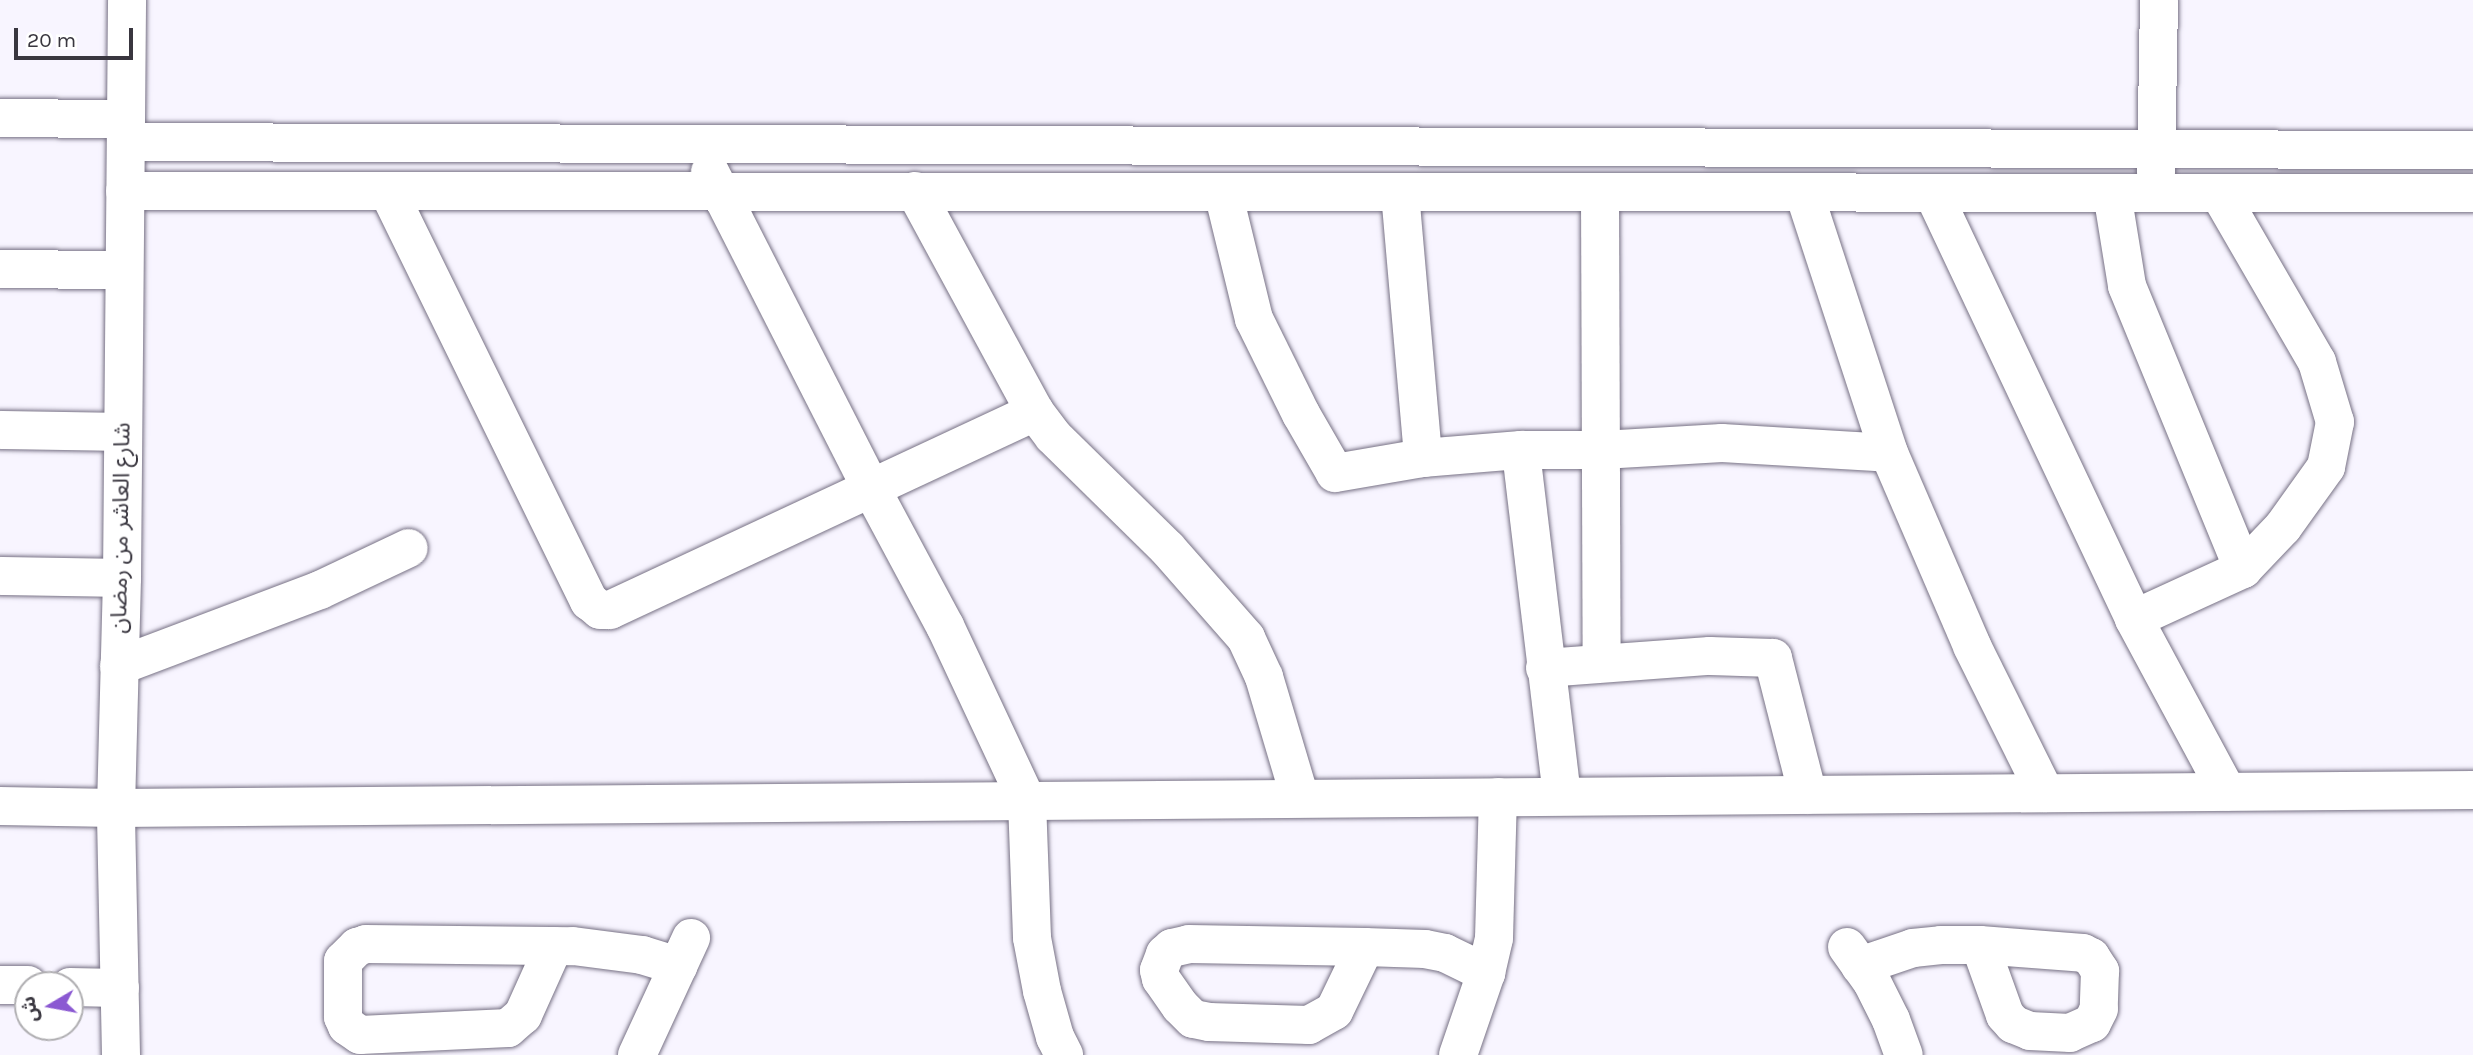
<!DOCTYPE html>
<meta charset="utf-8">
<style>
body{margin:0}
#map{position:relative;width:2473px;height:1055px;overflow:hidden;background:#f8f5ff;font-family:Karla,"Noto Sans Arabic",sans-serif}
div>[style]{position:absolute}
.roads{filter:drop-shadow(0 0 2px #777185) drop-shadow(0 0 2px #777185)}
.minor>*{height:38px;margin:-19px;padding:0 19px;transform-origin:19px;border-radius:19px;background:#fff}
span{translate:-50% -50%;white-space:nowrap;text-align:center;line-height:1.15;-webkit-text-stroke:7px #fff;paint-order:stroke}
.street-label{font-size:23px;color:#39363f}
.north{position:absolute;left:14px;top:971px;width:70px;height:70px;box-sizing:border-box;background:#fff;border:2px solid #b0afb2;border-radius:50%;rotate:260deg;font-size:19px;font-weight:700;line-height:28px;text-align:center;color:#39363f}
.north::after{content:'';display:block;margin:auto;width:24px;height:32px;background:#8b59d2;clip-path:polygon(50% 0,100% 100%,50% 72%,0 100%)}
.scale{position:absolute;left:14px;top:28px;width:119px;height:32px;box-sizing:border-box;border:4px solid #39363f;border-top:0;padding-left:9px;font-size:21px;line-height:24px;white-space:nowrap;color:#39363f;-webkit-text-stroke:5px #fff;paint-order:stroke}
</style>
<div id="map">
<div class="roads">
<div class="minor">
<i style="left:0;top:118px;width:126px;rotate:0.5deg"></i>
<i style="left:126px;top:142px;width:2347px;rotate:0.2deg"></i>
<i style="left:710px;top:172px;width:357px;rotate:63deg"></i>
<i style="left:872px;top:490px;width:154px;rotate:61.8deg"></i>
<i style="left:945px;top:626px;width:193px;rotate:64.9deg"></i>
<i style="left:1027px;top:801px;width:137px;rotate:87.9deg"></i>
<i style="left:1032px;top:938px;width:54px;rotate:79.3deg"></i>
<i style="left:1042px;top:991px;width:48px;rotate:74.2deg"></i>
<i style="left:1055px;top:1037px;width:20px;rotate:63deg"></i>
<i style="left:2156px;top:173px;width:173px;rotate:-89deg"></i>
<i style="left:125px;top:191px;width:2348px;rotate:0.05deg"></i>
<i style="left:388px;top:191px;width:457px;rotate:63.9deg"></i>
<i style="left:589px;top:601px;width:14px;rotate:39deg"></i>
<i style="left:600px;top:610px;width:10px"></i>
<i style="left:610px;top:610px;width:469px;rotate:-25deg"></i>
<i style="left:915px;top:191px;width:251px;rotate:61.5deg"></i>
<i style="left:1035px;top:412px;width:30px;rotate:53deg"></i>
<i style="left:1053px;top:436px;width:160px;rotate:44.5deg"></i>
<i style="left:1167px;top:548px;width:120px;rotate:48.7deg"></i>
<i style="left:1246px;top:638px;width:43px;rotate:65.2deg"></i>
<i style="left:1264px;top:677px;width:126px;rotate:73.4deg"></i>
<i style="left:1223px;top:192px;width:131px;rotate:76.3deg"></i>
<i style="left:1254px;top:319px;width:106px;rotate:63.7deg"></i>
<i style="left:1301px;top:414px;width:68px;rotate:60deg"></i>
<i style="left:1335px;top:473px;width:89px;rotate:-9.7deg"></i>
<i style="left:1600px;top:192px;width:471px;rotate:89.8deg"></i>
<i style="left:1400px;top:193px;width:266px;rotate:85deg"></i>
<i style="left:1423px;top:458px;width:98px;rotate:-4.7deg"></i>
<i style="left:1804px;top:193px;width:274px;rotate:71.9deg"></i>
<i style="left:1889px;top:453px;width:210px;rotate:66.7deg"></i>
<i style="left:1972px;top:646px;width:164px;rotate:63.6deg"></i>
<i style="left:1933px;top:193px;width:471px;rotate:64.7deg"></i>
<i style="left:2134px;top:619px;width:196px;rotate:61.7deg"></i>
<i style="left:2112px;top:193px;width:94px;rotate:80.8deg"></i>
<i style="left:2127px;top:286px;width:306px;rotate:67.7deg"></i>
<i style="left:0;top:269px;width:124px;rotate:0.5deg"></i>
<i style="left:0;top:430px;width:122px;rotate:0.9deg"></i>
<i style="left:0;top:576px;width:122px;rotate:0.9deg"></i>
<i style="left:2134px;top:619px;width:120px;rotate:-24.6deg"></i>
<i style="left:2243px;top:569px;width:58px;rotate:-46.4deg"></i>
<i style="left:2283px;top:527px;width:74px;rotate:-54.4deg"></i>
<i style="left:2326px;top:467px;width:46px;rotate:-78.7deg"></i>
<i style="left:2335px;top:422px;width:63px;rotate:-106.7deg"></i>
<i style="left:2317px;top:362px;width:195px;rotate:-120.1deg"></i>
<i style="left:119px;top:666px;width:215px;rotate:-20.7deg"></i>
<i style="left:320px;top:590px;width:98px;rotate:-25.3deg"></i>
<i style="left:1545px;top:668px;width:165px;rotate:-4.2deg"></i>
<i style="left:1710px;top:656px;width:63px;rotate:1.8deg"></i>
<i style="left:1773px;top:658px;width:141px;rotate:75.7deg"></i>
<i style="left:1562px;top:796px;width:348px;rotate:-96.8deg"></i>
<i style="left:1521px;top:450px;width:81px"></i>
<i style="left:1602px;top:450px;width:120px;rotate:-3.3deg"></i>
<i style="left:1722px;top:443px;width:167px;rotate:3.4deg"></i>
<i style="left:0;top:806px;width:116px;rotate:1deg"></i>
<i style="left:116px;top:808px;width:2357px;rotate:-0.44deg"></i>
<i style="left:554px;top:946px;width:76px;rotate:114.2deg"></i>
<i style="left:523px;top:1015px;width:20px;rotate:139deg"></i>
<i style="left:508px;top:1028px;width:148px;rotate:177.3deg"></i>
<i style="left:360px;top:1035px;width:16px;rotate:-145deg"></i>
<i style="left:347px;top:1026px;width:10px;rotate:-114deg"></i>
<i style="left:343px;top:1017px;width:56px;rotate:-90deg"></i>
<i style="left:343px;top:961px;width:20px;rotate:-45deg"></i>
<i style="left:357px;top:947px;width:9px;rotate:-18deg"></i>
<i style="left:366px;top:944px;width:207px;rotate:0.6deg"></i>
<i style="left:573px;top:946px;width:70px;rotate:7.4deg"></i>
<i style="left:642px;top:955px;width:38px;rotate:17deg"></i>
<i style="left:1365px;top:947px;width:71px;rotate:115.8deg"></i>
<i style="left:1334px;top:1011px;width:29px;rotate:151deg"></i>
<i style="left:1309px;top:1025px;width:100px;rotate:-178.3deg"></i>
<i style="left:1209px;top:1022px;width:16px;rotate:-169deg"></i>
<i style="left:1193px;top:1019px;width:18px;rotate:-135deg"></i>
<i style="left:1180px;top:1006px;width:33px;rotate:-125deg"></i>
<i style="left:1161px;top:979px;width:9px;rotate:-103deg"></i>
<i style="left:1159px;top:970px;width:17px;rotate:-69deg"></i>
<i style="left:1165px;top:954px;width:9px;rotate:-41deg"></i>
<i style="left:1172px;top:948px;width:17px;rotate:-13deg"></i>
<i style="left:1189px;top:944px;width:176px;rotate:1deg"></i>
<i style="left:1365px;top:947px;width:60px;rotate:1.9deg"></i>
<i style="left:1425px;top:949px;width:20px;rotate:11deg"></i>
<i style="left:1445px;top:953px;width:46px;rotate:26deg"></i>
<i style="left:1847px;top:947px;width:43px;rotate:54.5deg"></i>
<i style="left:1872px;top:982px;width:42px;rotate:63.4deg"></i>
<i style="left:1891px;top:1020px;width:37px;rotate:70deg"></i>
<i style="left:1860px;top:966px;width:56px;rotate:-18.8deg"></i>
<i style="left:1913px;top:948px;width:28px;rotate:-6deg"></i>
<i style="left:1941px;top:945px;width:39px"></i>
<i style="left:1980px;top:945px;width:103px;rotate:4.4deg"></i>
<i style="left:2083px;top:953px;width:9px;rotate:27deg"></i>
<i style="left:2091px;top:957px;width:17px;rotate:57deg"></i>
<i style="left:2100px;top:971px;width:38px;rotate:92deg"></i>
<i style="left:2099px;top:1009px;width:16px;rotate:117deg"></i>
<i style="left:2092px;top:1023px;width:24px;rotate:156deg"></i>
<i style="left:2070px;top:1033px;width:40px;rotate:-177.1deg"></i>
<i style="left:2030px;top:1031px;width:18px;rotate:-158deg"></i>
<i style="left:2013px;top:1024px;width:12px;rotate:-132deg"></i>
<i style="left:2005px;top:1015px;width:74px;rotate:-109.7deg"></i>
<i style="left:0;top:985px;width:28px"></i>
<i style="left:70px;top:987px;width:50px;rotate:1.1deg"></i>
<i style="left:121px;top:1055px;width:247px;rotate:-91.2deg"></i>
<i style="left:116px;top:808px;width:230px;rotate:-88.5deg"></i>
<i style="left:122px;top:578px;width:578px;rotate:-89.5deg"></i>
<i style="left:637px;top:1055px;width:129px;rotate:-65.2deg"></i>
<i style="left:1458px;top:1055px;width:87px;rotate:-71.1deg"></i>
<i style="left:1486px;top:973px;width:36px;rotate:-77deg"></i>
<i style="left:1494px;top:938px;width:141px;rotate:-88.4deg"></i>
</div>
</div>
<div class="street-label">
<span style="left:121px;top:528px;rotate:-89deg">شارع العاشر من رمضان</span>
</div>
<div class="north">ش</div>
<div class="scale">20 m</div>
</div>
